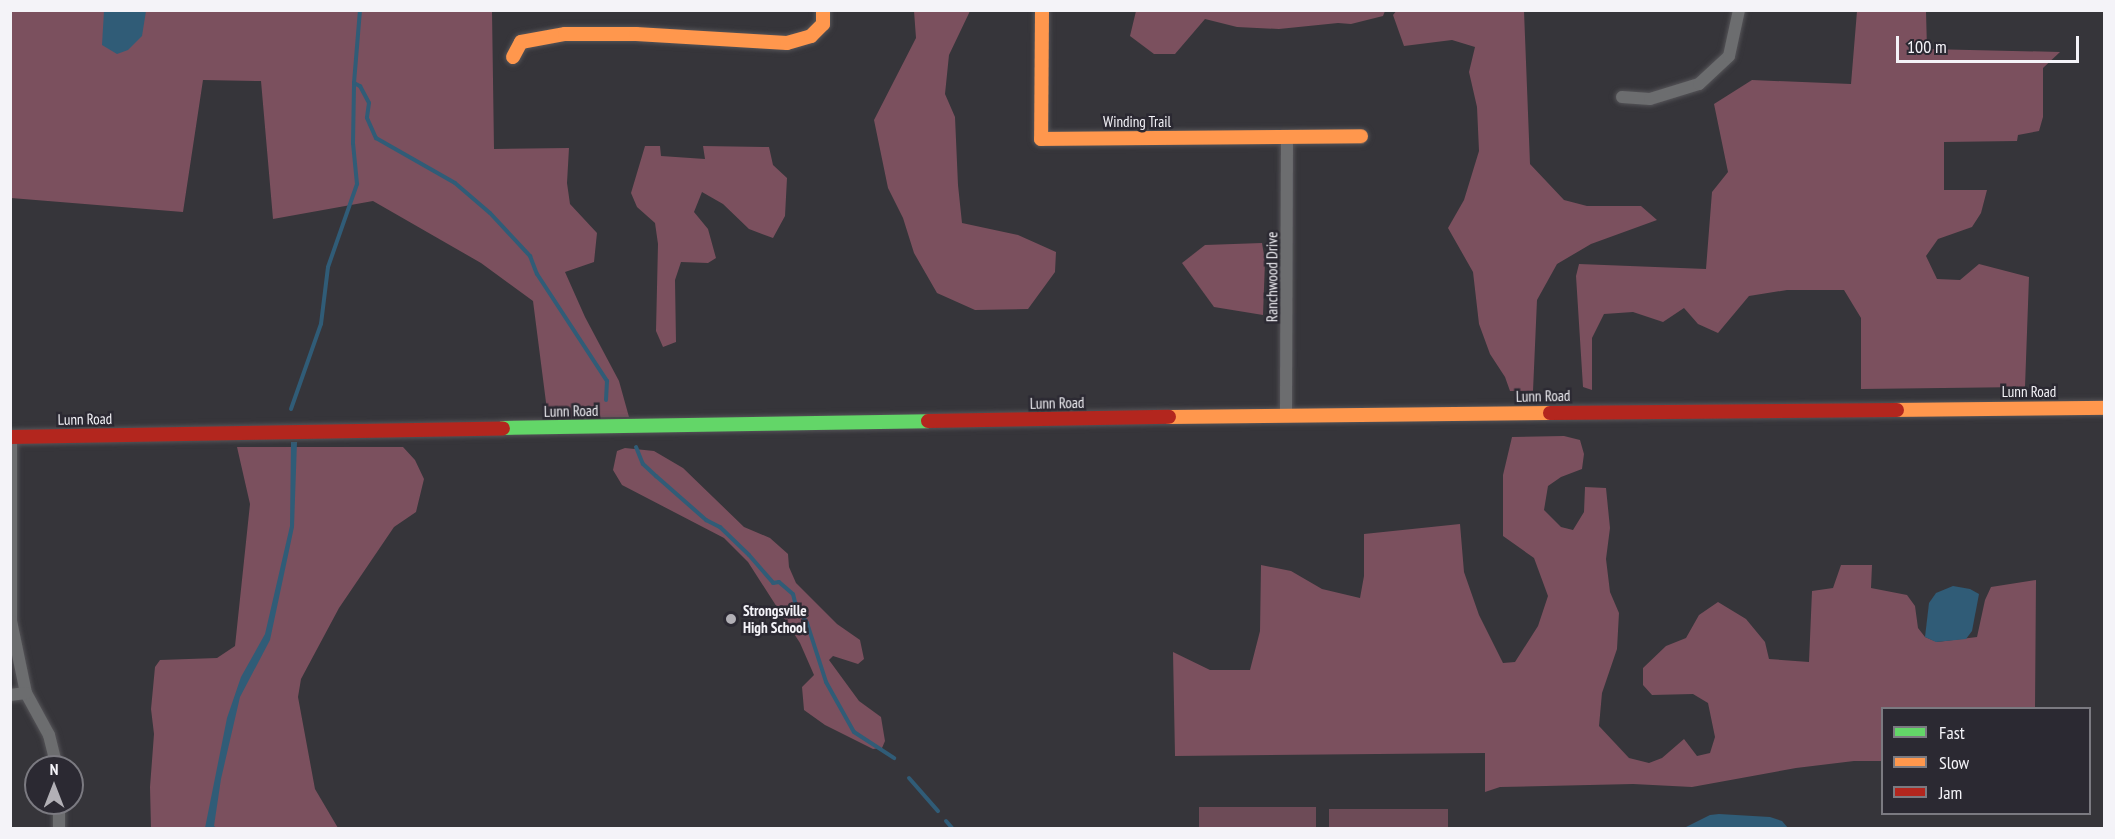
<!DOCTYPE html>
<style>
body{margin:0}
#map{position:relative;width:2115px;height:839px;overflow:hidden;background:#36353a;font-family:"PT Sans Narrow",sans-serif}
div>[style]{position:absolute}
.green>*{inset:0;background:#6d4b57;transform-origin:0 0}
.forest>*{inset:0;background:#7b505e}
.water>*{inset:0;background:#305c77}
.stream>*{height:4px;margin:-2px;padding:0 2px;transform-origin:2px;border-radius:2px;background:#305c77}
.roads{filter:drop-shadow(0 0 2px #555458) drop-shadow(0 0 2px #555458)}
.street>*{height:12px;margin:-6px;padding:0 6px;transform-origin:6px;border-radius:6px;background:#6c6d6f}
.fast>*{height:14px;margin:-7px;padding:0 7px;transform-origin:7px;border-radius:7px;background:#63d668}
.slow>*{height:14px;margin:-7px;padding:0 7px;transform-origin:7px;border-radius:7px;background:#ff974d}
.jam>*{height:14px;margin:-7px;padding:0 7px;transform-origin:7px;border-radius:7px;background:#b3261e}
.dots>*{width:16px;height:16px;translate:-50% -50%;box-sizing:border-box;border:3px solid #2b2932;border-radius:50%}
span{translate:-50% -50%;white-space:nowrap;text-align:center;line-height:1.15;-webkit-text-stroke:5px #2b2932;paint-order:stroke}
.street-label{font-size:15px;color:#f4f3f8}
.poi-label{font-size:15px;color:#f4f3f8;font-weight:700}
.left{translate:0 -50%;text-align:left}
.frame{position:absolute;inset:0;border:12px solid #f4f3f8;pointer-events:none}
.legend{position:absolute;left:1881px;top:707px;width:210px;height:108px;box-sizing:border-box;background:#2b2932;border:2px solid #7b7a81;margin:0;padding:8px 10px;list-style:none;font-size:18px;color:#f4f3f8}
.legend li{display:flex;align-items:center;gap:12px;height:30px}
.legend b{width:30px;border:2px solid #7b7a81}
.north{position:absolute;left:24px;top:755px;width:60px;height:60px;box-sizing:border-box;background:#2b2932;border:2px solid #7b7a81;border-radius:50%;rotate:0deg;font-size:16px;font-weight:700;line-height:24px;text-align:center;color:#f4f3f8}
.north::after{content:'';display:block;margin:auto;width:21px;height:27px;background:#b2b0b6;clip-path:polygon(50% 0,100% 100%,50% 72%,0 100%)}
.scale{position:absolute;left:1896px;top:36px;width:183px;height:27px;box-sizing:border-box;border:3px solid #f4f3f8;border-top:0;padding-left:8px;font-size:18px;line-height:21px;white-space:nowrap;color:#f4f3f8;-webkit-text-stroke:4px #2b2932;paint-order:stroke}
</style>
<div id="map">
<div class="green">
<i style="left:1199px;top:807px;width:117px;height:21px"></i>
<i style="left:1329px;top:809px;width:119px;height:19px"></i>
</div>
<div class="forest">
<i style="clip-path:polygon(1397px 10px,1524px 11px,1530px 164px,1564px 200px,1587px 206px,1641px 206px,1657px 220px,1591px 244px,1557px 264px,1537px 300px,1533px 391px,1510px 391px,1505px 377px,1490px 354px,1479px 324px,1473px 272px,1448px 228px,1464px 200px,1479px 151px,1477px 107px,1469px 72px,1475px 47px,1452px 40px,1404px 46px,1393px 15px)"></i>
<i style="clip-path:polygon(10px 11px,492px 11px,494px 149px,569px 148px,567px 183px,570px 204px,597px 233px,594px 262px,565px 272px,585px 317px,619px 381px,629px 417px,548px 418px,533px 301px,481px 263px,373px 201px,273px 219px,261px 81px,203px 80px,183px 212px,11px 198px)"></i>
<i style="clip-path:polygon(914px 11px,970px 11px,949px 55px,945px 94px,955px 117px,958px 185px,962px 223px,1018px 235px,1056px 252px,1055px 272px,1028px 309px,975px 310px,937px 293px,914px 253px,903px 218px,888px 188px,874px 120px,916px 38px)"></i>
<i style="clip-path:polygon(1136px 11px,1136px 10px,1385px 11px,1383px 16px,1351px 24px,1338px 23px,1279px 29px,1237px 27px,1205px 19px,1175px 54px,1154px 54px,1130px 36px)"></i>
<i style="clip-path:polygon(1857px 11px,1926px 11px,1927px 49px,2060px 52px,2043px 68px,2043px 117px,2039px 131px,2018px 135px,2017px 141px,1944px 142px,1944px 190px,1987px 190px,1981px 213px,1972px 227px,1938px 239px,1926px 256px,1937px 279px,1960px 280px,1979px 264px,2029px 277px,2025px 387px,1861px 389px,1861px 318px,1844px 290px,1787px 290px,1749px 296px,1718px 333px,1698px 324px,1684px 308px,1663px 322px,1633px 312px,1604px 314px,1592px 338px,1592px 390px,1583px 387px,1576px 276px,1579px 264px,1706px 269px,1712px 192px,1728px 172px,1714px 104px,1752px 80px,1851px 84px)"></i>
<i style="clip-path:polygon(645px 146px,660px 146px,661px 156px,705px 159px,703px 146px,769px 147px,773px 165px,787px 178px,785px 216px,773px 238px,749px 229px,723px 204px,702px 192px,694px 212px,708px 229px,716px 258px,708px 263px,681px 262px,675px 280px,676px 342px,663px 347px,656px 331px,658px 244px,655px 223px,637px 207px,631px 193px)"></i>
<i style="clip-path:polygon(1262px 243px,1265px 261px,1263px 315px,1214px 307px,1182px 263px,1205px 245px)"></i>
<i style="clip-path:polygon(1564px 436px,1580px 440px,1584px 454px,1582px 469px,1561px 477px,1548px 486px,1544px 510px,1561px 527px,1573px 530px,1584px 512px,1585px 487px,1606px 488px,1610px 528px,1606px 559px,1610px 592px,1619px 613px,1617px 649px,1602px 693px,1599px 726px,1629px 758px,1649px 763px,1662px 758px,1684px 739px,1697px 756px,1710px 753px,1715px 737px,1708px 703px,1693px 694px,1652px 695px,1643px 685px,1643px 668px,1666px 646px,1686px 638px,1699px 615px,1718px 602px,1746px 619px,1765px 642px,1769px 659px,1809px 662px,1812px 591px,1833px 588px,1841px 565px,1872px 565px,1871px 588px,1907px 595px,1915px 606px,1918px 628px,1925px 637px,1937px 642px,1977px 637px,1985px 600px,1991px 587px,2036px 580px,2035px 708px,1882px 708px,1882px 761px,1854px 761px,1796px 768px,1692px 787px,1633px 784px,1500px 787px,1485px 792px,1485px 753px,1175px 756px,1173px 652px,1210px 670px,1250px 670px,1260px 631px,1261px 565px,1291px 571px,1322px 589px,1360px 598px,1364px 576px,1364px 534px,1460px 524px,1464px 572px,1479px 615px,1503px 663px,1515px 662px,1538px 626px,1548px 596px,1534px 558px,1503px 536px,1503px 475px,1512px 437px)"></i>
<i style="clip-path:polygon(237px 447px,403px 447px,415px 460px,424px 479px,416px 512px,394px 527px,339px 608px,301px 679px,298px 697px,315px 789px,338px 828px,151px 828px,150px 787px,154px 734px,151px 709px,155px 667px,160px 660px,217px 658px,235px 646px,250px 504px)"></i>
<i style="clip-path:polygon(625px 448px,654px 451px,683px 468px,744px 527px,770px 538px,788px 554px,789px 567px,796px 583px,837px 624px,860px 640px,864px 659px,858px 664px,833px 656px,829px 660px,859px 701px,881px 717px,885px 741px,882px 748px,873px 749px,825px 725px,804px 710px,802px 687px,814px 675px,800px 643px,748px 562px,724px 538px,622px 485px,613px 470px,617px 451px)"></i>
</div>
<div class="water">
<i style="clip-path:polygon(104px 11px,146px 11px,142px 36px,128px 50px,117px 54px,102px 45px)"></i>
<i style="clip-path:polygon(291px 442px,297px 442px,294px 527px,270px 640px,240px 697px,221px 779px,214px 826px,217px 828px,205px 828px,227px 718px,241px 677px,265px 634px,290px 526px)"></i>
<i style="clip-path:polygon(1953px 586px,1970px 589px,1979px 594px,1972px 631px,1966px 639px,1936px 642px,1925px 637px,1929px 603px,1936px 593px)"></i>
<i style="clip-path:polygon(1719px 814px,1770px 817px,1782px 821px,1788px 828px,1684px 828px,1710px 815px)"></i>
</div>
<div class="stream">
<i style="left:354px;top:83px;width:7px;rotate:27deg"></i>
<i style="left:360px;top:86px;width:19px;rotate:62deg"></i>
<i style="left:369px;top:103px;width:15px;rotate:98deg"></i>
<i style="left:367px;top:118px;width:22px;rotate:66deg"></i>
<i style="left:376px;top:138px;width:91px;rotate:29.7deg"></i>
<i style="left:455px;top:183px;width:46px;rotate:40.6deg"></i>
<i style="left:490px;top:213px;width:59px;rotate:47.1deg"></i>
<i style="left:530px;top:256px;width:19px;rotate:69deg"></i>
<i style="left:537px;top:274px;width:128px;rotate:56.8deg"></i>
<i style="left:607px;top:381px;width:19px;rotate:93deg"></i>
<i style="left:291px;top:409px;width:90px;rotate:-70.6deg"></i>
<i style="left:321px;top:324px;width:57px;rotate:-83deg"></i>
<i style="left:328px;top:267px;width:88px;rotate:-70.7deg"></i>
<i style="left:357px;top:184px;width:41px;rotate:-95.6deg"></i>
<i style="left:353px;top:143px;width:60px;rotate:-89deg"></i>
<i style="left:354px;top:83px;width:73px;rotate:-85.3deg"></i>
<i style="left:636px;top:447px;width:18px;rotate:68deg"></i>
<i style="left:643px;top:464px;width:18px;rotate:43deg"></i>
<i style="left:656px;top:476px;width:67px;rotate:41.3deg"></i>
<i style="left:706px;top:520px;width:16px;rotate:27deg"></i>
<i style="left:720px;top:527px;width:40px;rotate:44deg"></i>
<i style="left:749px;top:555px;width:37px;rotate:49deg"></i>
<i style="left:773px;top:583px;width:6px;rotate:-9deg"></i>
<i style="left:779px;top:582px;width:18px;rotate:41deg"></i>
<i style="left:793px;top:594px;width:12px;rotate:76deg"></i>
<i style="left:796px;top:606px;width:20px;rotate:57deg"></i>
<i style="left:807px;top:623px;width:62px;rotate:72.1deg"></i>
<i style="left:826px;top:682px;width:57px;rotate:60.8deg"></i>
<i style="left:854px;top:732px;width:48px;rotate:33deg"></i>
<i style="left:909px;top:778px;width:44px;rotate:48.7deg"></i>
<i style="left:946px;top:821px;width:9px;rotate:49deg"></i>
</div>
<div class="roads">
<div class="street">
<i style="left:1622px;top:97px;width:28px;rotate:4deg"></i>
<i style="left:1650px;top:99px;width:51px;rotate:-17deg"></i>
<i style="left:1699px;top:84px;width:41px;rotate:-43deg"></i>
<i style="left:1729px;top:56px;width:47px;rotate:-77.7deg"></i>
<i style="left:1286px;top:415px;width:276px;rotate:-89.8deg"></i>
<i style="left:11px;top:437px;width:184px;rotate:90deg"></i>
<i style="left:11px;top:621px;width:74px;rotate:78.2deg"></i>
<i style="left:26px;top:693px;width:48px;rotate:61.3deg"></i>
<i style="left:49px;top:735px;width:33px;rotate:76deg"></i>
<i style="left:10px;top:695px;width:16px;rotate:-7deg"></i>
<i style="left:59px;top:828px;width:25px;rotate:-90deg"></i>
</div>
<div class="fast">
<i style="left:503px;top:428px;width:425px;rotate:-0.9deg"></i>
</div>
<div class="slow">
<i style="left:1042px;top:10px;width:129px;rotate:90.4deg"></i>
<i style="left:1041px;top:139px;width:320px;rotate:-0.5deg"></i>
<i style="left:513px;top:57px;width:17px;rotate:-62deg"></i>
<i style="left:521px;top:42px;width:45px;rotate:-10.3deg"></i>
<i style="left:565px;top:34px;width:71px"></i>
<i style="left:636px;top:34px;width:151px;rotate:3.4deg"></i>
<i style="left:787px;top:43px;width:25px;rotate:-16deg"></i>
<i style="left:811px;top:36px;width:17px;rotate:-45deg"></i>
<i style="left:823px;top:24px;width:14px;rotate:-90deg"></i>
<i style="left:1897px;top:410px;width:207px;rotate:-0.6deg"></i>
<i style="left:1169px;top:417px;width:381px;rotate:-0.6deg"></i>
</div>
<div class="jam">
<i style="left:1550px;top:413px;width:347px;rotate:-0.5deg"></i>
<i style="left:928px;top:421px;width:241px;rotate:-1deg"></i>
<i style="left:10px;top:437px;width:493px;rotate:-1deg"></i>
</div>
</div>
<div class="dots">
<i style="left:731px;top:619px;background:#b2b0b6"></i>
</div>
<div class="street-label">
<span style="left:1137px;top:122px">Winding Trail</span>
<span style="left:1272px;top:277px;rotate:-90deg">Ranchwood Drive</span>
<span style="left:2029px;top:392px">Lunn Road</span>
<span style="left:1543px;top:396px;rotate:-1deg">Lunn Road</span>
<span style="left:1057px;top:403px;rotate:-1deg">Lunn Road</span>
<span style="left:571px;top:411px;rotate:-1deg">Lunn Road</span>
<span style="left:85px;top:419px;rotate:-1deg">Lunn Road</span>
</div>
<div class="poi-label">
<span class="left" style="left:743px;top:619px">Strongsville<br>High School</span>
</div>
<div class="frame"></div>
<ul class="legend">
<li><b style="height:8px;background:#63d668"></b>Fast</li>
<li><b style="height:8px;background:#ff974d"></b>Slow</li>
<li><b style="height:8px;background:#b3261e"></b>Jam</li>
</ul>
<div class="north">N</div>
<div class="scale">100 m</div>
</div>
